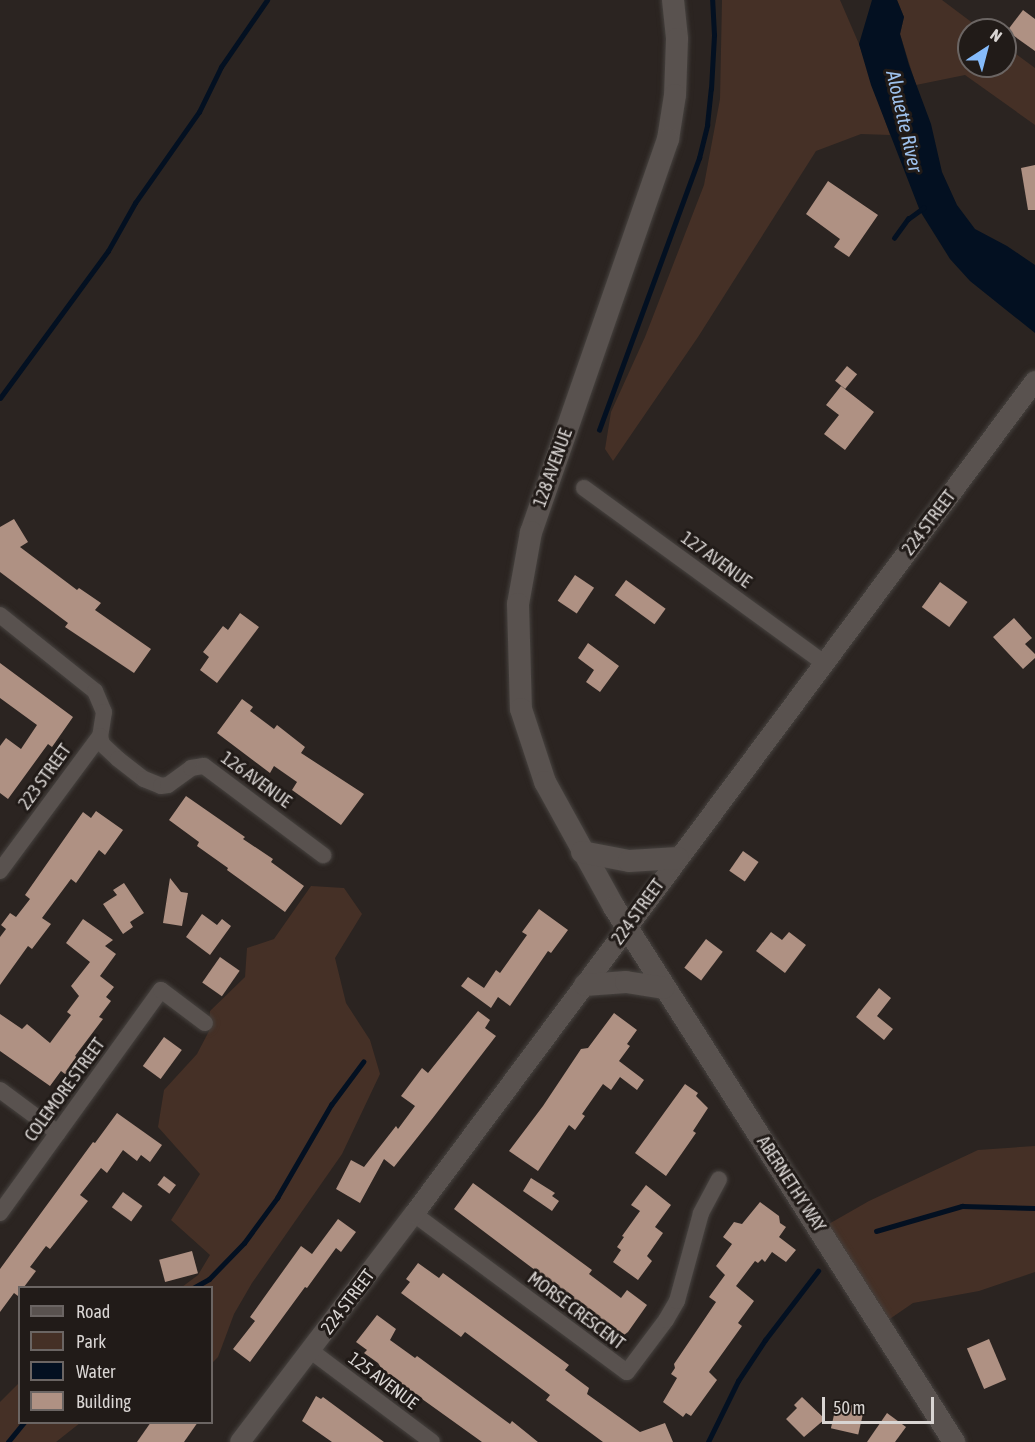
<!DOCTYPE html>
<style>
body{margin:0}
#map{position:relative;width:1035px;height:1442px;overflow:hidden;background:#2b2421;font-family:"Asap Condensed",sans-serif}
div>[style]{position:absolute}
.green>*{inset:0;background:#453026}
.water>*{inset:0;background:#031021}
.stream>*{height:4.5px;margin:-2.25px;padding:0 2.25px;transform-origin:2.25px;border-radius:2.25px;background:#031021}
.building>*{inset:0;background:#af9183;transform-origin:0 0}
.roads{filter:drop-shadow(0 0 2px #46423f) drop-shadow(0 0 2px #46423f)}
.minor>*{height:16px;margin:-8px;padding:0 8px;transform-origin:8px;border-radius:8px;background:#59524f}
.tertiary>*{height:20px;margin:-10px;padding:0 10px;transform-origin:10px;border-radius:10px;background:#59524f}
.secondary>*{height:22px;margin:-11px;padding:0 11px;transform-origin:11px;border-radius:11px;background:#59524f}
span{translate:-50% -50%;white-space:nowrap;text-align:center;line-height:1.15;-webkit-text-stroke:6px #211b18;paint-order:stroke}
.street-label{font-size:18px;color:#d9d5d3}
.water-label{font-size:20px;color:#9ec1ec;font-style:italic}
.legend{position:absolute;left:18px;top:1286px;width:195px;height:138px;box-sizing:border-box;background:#211b18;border:2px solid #6b6563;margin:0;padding:8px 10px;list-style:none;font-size:18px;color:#d9d5d3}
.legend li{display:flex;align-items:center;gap:12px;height:30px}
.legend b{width:30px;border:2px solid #6b6563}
.north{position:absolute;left:957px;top:18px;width:60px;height:60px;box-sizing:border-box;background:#211b18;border:2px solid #6b6563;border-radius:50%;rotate:36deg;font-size:16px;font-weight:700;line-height:24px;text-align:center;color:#d9d5d3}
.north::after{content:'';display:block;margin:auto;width:21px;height:27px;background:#85bbfb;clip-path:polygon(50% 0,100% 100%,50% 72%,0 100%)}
.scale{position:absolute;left:822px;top:1397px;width:112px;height:27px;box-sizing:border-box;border:3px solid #d9d5d3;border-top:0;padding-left:8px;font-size:18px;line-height:21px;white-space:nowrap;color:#d9d5d3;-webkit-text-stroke:4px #211b18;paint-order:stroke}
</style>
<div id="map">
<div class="green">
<i style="clip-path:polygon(722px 0,840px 0,859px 44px,890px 135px,861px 134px,816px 151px,698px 337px,613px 461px,605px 449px,611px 412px,645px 337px,704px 185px,720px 99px)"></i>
<i style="clip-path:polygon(897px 0,942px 0,982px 30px,969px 30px,969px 66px,1005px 66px,1005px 46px,1035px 68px,1035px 125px,965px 75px,916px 85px,900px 34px,904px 17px)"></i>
<i style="clip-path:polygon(311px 886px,344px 888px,362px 914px,335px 958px,346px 1003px,370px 1040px,380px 1074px,342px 1154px,252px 1283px,234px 1314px,218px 1357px,212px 1363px,212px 1288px,182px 1287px,198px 1275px,210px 1255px,171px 1220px,200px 1174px,158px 1127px,164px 1090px,197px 1054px,209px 1031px,210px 1011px,245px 977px,247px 948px,274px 939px)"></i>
<i style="clip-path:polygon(1035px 1146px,1035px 1272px,979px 1291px,913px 1303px,881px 1325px,820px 1229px,869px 1201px,978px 1150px)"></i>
<i style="clip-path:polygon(19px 1383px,20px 1422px,80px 1423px,56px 1442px,0 1442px,0 1402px)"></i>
</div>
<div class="water">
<i style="clip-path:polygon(872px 0,897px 0,904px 17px,900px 34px,909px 65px,931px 124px,942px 172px,957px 205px,975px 229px,1007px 246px,1035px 265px,1035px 333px,970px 281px,950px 259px,920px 211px,871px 85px,859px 44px)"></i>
</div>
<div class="stream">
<i style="left:894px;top:238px;width:24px;rotate:-54deg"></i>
<i style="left:908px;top:219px;width:19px;rotate:-36deg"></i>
<i style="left:0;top:398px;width:182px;rotate:-53.7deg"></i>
<i style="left:108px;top:251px;width:55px;rotate:-60.6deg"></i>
<i style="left:135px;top:203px;width:111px;rotate:-54.9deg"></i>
<i style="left:199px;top:112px;width:50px;rotate:-63.9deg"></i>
<i style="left:221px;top:67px;width:81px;rotate:-55.5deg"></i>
<i style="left:599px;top:430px;width:290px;rotate:-69.8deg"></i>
<i style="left:699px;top:158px;width:34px;rotate:-76deg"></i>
<i style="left:707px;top:125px;width:36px;rotate:-84deg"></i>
<i style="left:711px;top:89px;width:54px;rotate:-86.8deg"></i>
<i style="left:714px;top:35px;width:35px;rotate:-93deg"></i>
<i style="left:876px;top:1231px;width:90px;rotate:-16.2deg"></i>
<i style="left:962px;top:1206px;width:73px;rotate:1.6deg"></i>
<i style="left:193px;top:1288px;width:18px;rotate:-29deg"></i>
<i style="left:209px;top:1279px;width:50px;rotate:-45.8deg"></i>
<i style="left:244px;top:1243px;width:56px;rotate:-53.7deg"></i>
<i style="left:277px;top:1198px;width:108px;rotate:-59.9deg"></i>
<i style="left:331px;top:1105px;width:54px;rotate:-53.3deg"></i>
<i style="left:8px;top:1442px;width:26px;rotate:-51deg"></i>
<i style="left:708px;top:1442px;width:68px;rotate:-63.8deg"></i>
<i style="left:738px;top:1381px;width:49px;rotate:-56.6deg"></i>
<i style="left:765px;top:1340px;width:87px;rotate:-52.5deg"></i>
</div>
<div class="building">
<i style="clip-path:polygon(1023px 10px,1035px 19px,1035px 51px,1007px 31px)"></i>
<i style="clip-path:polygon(1035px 165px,1035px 210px,1028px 210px,1021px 168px)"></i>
<i style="clip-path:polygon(828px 181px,878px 215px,849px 257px,834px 247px,840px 239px,806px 214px)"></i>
<i style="left:847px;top:366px;width:13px;height:19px;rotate:39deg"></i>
<i style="clip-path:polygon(841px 386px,874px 412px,845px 450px,824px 434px,839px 415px,826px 405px)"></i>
<i style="clip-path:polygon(14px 519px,28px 542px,20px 547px,77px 590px,79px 588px,101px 603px,95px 610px,151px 649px,134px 673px,65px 627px,68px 623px,0 572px,0 527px)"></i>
<i style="left:575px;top:575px;width:23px;height:31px;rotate:34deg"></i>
<i style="left:626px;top:580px;width:49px;height:19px;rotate:36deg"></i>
<i style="left:940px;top:582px;width:34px;height:31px;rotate:36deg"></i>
<i style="clip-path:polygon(240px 613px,259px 627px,217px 683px,200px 670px,209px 657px,203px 652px,223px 626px,228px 630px)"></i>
<i style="clip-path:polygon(1014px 618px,1032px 638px,1025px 644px,1035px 654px,1035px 658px,1023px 669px,993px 637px)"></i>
<i style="clip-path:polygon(588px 643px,619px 666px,600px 692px,586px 682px,594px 670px,578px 658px)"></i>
<i style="clip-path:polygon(0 663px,73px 717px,52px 747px,48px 744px,8px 799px,0 793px,0 746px,6px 738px,21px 749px,37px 725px,0 698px)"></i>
<i style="clip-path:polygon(242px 699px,253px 707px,250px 711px,274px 729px,277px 725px,305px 747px,301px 753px,364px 794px,341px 825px,292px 790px,297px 782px,274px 766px,270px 773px,217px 733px)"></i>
<i style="clip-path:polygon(186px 796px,245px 837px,243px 839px,273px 859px,271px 862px,304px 886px,285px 912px,227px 870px,228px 868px,197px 846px,199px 842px,169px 820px)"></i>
<i style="clip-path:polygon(96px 811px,123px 830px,105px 855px,99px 850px,76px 883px,71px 879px,42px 918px,51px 924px,32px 949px,28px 946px,0 985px,0 937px,6px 929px,1px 925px,10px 913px,16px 917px,30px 899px,25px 895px,83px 812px,91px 818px)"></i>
<i style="left:743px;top:851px;width:19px;height:24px;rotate:35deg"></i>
<i style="clip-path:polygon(170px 878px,181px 892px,188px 893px,182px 926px,163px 923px)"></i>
<i style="clip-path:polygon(124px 883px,144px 913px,130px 922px,133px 927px,123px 934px,103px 904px,117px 895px,113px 890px)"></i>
<i style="clip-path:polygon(539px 909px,568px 930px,551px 953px,548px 951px,510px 1006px,498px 997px,491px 1008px,461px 986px,468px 977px,484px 988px,496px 970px,500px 973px,527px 935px,522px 932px)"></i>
<i style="clip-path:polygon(202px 914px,217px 925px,222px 919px,231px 926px,210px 955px,186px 937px)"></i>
<i style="clip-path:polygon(83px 919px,113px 940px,105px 946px,116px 954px,100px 976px,114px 987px,106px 997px,111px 1001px,99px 1017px,103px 1019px,75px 1056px,81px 1060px,69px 1077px,61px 1071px,50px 1086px,0 1051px,0 1014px,22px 1029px,27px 1024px,50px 1043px,71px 1015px,67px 1012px,79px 996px,71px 986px,90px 962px,66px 943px)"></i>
<i style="clip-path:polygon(771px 932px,782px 940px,789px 932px,806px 945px,785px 973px,756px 951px)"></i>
<i style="left:706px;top:939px;width:21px;height:36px;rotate:37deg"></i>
<i style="left:220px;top:957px;width:24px;height:31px;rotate:35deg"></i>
<i style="clip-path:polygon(879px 988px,891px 998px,877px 1016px,893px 1029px,884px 1040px,856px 1017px)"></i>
<i style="clip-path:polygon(478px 1011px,490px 1020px,485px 1028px,496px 1036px,432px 1119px,394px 1167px,384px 1159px,360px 1203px,336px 1189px,351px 1160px,364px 1167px,396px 1126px,398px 1129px,415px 1106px,401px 1096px,422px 1068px,428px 1073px)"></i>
<i style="clip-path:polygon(614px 1013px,637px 1030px,627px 1044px,630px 1046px,619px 1061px,644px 1080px,637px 1090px,620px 1077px,611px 1090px,603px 1084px,582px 1114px,585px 1116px,575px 1130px,569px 1125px,538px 1171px,509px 1151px,543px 1106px,581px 1049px,588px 1048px)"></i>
<i style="left:164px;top:1037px;width:22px;height:36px;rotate:36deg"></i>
<i style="clip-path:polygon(685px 1084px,698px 1093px,696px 1096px,708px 1108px,693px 1131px,696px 1133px,666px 1176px,635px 1153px)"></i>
<i style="clip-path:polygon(117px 1113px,162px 1145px,150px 1162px,141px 1155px,137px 1161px,123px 1150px,107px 1173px,101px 1168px,80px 1195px,88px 1201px,50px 1249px,46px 1246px,30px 1267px,36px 1271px,24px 1287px,20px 1287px,18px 1296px,14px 1293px,0 1312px,0 1269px,93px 1142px,95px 1143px)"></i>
<i style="left:164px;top:1176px;width:15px;height:11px;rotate:37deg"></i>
<i style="clip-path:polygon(531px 1178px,555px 1193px,552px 1196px,559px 1201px,552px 1211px,523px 1191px)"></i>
<i style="clip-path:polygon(473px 1183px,592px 1270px,589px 1274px,621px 1298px,627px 1290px,647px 1305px,628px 1332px,624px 1335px,576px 1301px,454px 1209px)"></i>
<i style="clip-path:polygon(646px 1185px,671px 1205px,655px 1227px,663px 1233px,647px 1256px,652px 1261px,638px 1280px,613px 1262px,621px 1250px,617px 1247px,624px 1237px,622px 1236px,640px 1211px,631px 1205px)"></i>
<i style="left:123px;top:1192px;width:24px;height:19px;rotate:36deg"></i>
<i style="clip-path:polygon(760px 1202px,779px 1216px,780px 1223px,786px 1227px,779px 1237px,796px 1250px,786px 1262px,772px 1252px,765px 1262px,762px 1259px,758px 1263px,755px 1261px,736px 1286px,754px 1301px,738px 1323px,742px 1326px,709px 1372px,717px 1380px,691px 1416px,686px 1413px,683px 1417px,663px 1402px,677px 1378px,671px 1374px,675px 1368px,674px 1364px,716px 1302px,709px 1297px,725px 1275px,716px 1266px,732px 1244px,723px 1237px,734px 1222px,742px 1224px)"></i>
<i style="clip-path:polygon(338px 1219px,356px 1232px,341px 1252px,336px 1248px,307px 1288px,305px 1287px,250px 1362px,233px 1349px,255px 1321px,250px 1317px,301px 1246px,312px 1254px)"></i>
<i style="left:192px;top:1251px;width:23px;height:34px;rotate:75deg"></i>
<i style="clip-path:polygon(418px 1263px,439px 1278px,443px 1273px,569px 1365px,565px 1370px,589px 1388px,587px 1394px,640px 1432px,665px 1423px,673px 1442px,603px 1442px,546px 1400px,550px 1395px,465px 1332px,461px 1337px,401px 1293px,410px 1282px,406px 1279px)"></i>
<i style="clip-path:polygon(377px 1315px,396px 1329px,390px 1340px,415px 1358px,417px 1356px,510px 1424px,512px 1421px,538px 1442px,482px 1442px,383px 1371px,378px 1363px,364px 1353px,367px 1350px,356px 1342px)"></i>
<i style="left:989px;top:1339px;width:44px;height:24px;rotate:67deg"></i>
<i style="clip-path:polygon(316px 1396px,321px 1399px,323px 1397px,384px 1442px,332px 1442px,302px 1421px)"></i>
<i style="clip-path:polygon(802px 1397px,825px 1419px,804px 1437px,786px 1419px,797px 1408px,794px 1405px)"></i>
<i style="left:837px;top:1402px;width:28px;height:27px;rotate:13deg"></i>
<i style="clip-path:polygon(887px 1413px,906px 1427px,895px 1442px,867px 1442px)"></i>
<i style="clip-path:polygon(151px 1422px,198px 1422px,184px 1442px,137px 1442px)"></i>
</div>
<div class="roads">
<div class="minor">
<i style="left:584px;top:488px;width:298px;rotate:36.1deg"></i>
<i style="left:0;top:615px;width:122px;rotate:38.7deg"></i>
<i style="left:95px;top:691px;width:23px;rotate:67deg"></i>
<i style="left:104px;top:712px;width:24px;rotate:99deg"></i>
<i style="left:100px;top:736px;width:8px;rotate:76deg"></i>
<i style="left:102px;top:744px;width:22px;rotate:43deg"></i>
<i style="left:118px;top:759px;width:33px;rotate:38deg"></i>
<i style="left:144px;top:779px;width:18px;rotate:22deg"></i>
<i style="left:161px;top:786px;width:7px;rotate:-8deg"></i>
<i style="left:168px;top:785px;width:29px;rotate:-36deg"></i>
<i style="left:191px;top:768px;width:13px;rotate:-9deg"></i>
<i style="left:204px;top:766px;width:149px;rotate:36.8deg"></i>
<i style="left:0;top:871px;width:168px;rotate:-53.5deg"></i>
<i style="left:0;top:1090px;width:72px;rotate:36.6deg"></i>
<i style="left:0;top:1213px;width:275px;rotate:-54.2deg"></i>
<i style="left:161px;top:990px;width:55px;rotate:36.9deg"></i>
<i style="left:414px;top:1214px;width:265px;rotate:36.6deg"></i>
<i style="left:627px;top:1372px;width:65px;rotate:-53.1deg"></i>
<i style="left:666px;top:1320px;width:22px;rotate:-60deg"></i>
<i style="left:677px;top:1301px;width:91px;rotate:-74.7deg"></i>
<i style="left:701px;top:1213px;width:38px;rotate:-62deg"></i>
<i style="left:311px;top:1351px;width:151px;rotate:36.9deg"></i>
</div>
<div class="tertiary">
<i style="left:240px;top:1442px;width:287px;rotate:-52.7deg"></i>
<i style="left:414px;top:1214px;width:1039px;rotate:-53.3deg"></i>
</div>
<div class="secondary">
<i style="left:673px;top:0;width:39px;rotate:84deg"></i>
<i style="left:677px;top:39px;width:56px;rotate:92deg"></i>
<i style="left:675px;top:95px;width:45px;rotate:99deg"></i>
<i style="left:668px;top:139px;width:416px;rotate:109.2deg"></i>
<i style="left:531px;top:532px;width:73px;rotate:100.2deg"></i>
<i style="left:518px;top:604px;width:105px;rotate:88.4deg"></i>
<i style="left:521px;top:709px;width:77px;rotate:71.8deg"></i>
<i style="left:545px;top:782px;width:143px;rotate:61.1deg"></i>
<i style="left:614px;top:907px;width:634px;rotate:57.56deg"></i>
<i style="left:582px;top:852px;width:48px;rotate:10.8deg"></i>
<i style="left:629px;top:861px;width:49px;rotate:-3.5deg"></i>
<i style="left:585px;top:985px;width:41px;rotate:-4.2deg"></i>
<i style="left:626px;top:982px;width:38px;rotate:9deg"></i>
</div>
</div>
<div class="street-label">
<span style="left:553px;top:468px;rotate:-70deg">128 AVENUE</span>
<span style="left:929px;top:523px;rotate:-53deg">224 STREET</span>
<span style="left:716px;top:560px;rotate:36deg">127 AVENUE</span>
<span style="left:45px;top:777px;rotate:-54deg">223 STREET</span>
<span style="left:256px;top:780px;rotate:36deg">126 AVENUE</span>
<span style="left:638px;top:912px;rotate:-54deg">224 STREET</span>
<span style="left:65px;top:1090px;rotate:-54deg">COLEMORE STREET</span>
<span style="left:791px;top:1184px;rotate:57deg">ABERNETHY WAY</span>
<span style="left:348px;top:1302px;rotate:-53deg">224 STREET</span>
<span style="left:576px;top:1311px;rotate:37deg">MORSE CRESCENT</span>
<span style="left:383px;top:1381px;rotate:37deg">125 AVENUE</span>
</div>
<div class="water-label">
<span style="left:905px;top:121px;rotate:77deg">Alouette River</span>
</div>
<ul class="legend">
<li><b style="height:8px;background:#59524f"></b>Road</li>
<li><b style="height:16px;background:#453026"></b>Park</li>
<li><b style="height:16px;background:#031021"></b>Water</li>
<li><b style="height:16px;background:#af9183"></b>Building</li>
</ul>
<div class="north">N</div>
<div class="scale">50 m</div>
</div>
